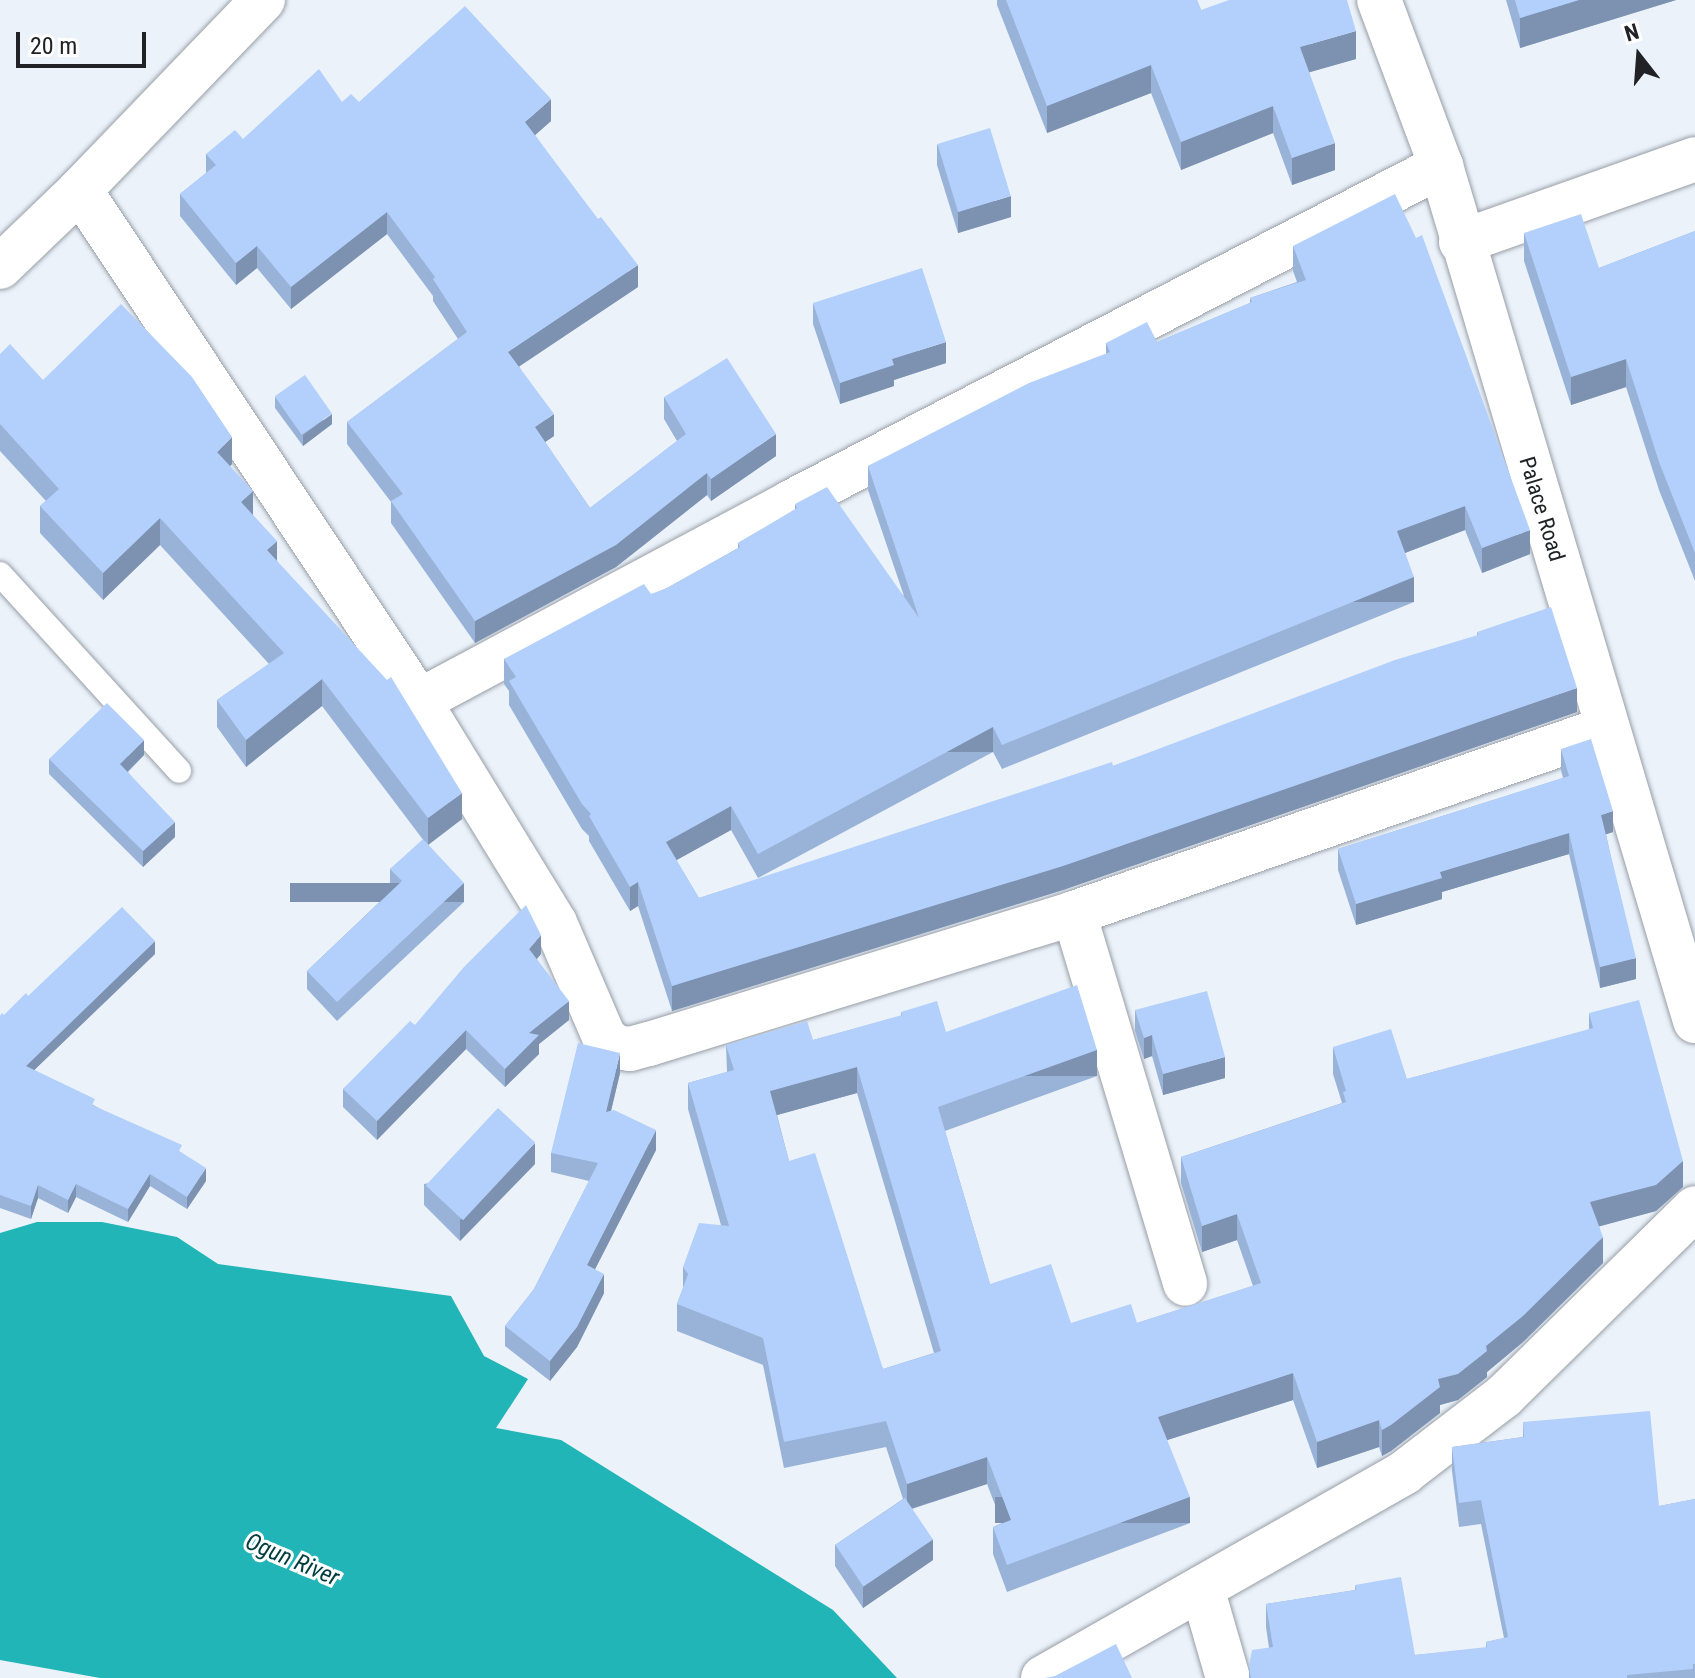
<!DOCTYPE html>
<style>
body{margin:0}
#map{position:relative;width:1695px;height:1678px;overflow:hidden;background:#ebf2fa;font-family:"Roboto Condensed",sans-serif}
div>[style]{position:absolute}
.water>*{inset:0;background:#21b5b7}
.roads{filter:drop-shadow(0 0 2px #989ea6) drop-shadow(0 0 2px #989ea6)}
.lane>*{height:24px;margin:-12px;padding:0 12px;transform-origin:12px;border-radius:12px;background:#fff}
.street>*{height:44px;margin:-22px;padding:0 22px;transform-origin:22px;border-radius:22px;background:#fff}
.wall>*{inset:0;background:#99b3d8}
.shaded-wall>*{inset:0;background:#7d92b0;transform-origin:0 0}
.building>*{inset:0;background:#b2d0fb;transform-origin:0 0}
span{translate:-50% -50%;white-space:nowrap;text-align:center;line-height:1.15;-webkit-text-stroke:6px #fefefe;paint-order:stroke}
.street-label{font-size:22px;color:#202225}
.water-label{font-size:24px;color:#003e40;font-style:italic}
.north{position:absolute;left:1599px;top:16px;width:80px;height:80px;-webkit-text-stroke:6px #fefefe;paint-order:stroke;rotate:343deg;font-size:22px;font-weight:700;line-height:32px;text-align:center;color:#202225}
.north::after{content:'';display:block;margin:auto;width:28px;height:36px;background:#202225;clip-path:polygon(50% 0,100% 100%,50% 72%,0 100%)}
.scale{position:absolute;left:16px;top:32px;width:130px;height:36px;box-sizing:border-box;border:4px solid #202225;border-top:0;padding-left:10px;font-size:24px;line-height:28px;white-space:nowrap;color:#202225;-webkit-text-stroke:6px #fefefe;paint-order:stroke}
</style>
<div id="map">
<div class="water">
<i style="clip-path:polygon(37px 1222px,102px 1222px,177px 1237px,218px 1264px,451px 1296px,484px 1356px,528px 1379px,496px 1428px,561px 1440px,833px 1610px,897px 1678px,100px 1678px,0 1660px,0 1233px)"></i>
</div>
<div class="roads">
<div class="lane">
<i style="left:0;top:574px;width:266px;rotate:47.7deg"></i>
</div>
<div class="street">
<i style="left:1379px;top:0;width:177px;rotate:69.5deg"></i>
<i style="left:1441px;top:166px;width:892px;rotate:73.45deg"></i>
<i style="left:80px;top:190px;width:613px;rotate:56.44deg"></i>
<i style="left:419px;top:701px;width:260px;rotate:58.5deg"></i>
<i style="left:555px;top:923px;width:124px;rotate:66.7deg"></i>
<i style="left:604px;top:1037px;width:16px;rotate:40deg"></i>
<i style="left:616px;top:1047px;width:14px;rotate:8deg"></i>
<i style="left:630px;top:1049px;width:20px;rotate:-15deg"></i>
<i style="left:649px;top:1044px;width:445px;rotate:-17.1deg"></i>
<i style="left:1074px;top:913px;width:564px;rotate:-19.14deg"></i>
<i style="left:1461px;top:242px;width:248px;rotate:-19.5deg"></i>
<i style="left:0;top:267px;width:111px;rotate:-43.9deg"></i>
<i style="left:80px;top:190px;width:264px;rotate:-46.1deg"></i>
<i style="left:419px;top:701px;width:422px;rotate:-28.1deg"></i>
<i style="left:791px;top:502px;width:732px;rotate:-27.34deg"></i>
<i style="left:1074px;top:913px;width:387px;rotate:73.3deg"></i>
<i style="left:1202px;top:1588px;width:94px;rotate:73.9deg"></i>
<i style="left:1043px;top:1678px;width:417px;rotate:-29.6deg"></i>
<i style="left:1405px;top:1472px;width:125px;rotate:-37.5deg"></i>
<i style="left:1504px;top:1396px;width:268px;rotate:-44.5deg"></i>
</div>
</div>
<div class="wall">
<i style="clip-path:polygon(997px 0,1197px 0,1201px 10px,1356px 59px,1309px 72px,1335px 170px,1292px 185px,1273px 133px,1181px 170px,1151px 93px,1047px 133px,997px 5px)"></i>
<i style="clip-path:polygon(1506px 0,1676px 0,1520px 48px)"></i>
<i style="clip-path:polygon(342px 102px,359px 102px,551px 121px,535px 135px,638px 287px,519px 366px,554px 436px,545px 442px,590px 508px,677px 441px,664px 419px,664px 397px,776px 456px,711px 501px,707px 495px,616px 567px,475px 643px,391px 523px,391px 502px,347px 444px,347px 422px,458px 339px,433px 301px,433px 296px,387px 234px,291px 309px,257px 268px,236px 285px,180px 216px,180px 194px,206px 173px,206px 154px)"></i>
<i style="clip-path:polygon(937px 144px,1011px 217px,958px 233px,937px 165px)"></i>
<i style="clip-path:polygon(1695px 231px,1695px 581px,1659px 490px,1626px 387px,1571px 405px,1524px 261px,1524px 233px,1599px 268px)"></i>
<i style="clip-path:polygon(1293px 246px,1530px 554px,1482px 573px,1465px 530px,1405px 553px,1414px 602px,1002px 769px,993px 752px,758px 878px,731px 830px,676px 860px,699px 898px,1113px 766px,1477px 636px,1477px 632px,1577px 712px,1063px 890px,672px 1011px,638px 906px,630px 911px,589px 841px,589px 836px,582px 829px,509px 705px,509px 691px,504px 684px,504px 659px,667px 588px,738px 548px,738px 543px,795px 510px,795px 504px,904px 596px,868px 490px,868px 466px,1106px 354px,1106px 343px,1157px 342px,1250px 303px,1250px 298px,1297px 282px,1293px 271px)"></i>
<i style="clip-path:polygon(813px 303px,946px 363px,894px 380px,894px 386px,840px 404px,813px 324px)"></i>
<i style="clip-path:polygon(0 354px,43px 380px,232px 464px,230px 466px,253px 516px,277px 561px,462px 819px,428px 845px,464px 902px,337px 1021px,307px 989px,307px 971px,392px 890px,390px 888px,390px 869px,424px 841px,322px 706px,246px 767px,217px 727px,217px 700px,269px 664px,160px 545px,103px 600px,40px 533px,40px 506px,46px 501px,0 451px)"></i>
<i style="clip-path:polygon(275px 397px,332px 424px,303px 446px,275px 408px)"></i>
<i style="clip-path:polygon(1561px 749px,1613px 832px,1606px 834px,1636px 979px,1600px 988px,1569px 854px,1442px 892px,1442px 899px,1356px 925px,1338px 870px,1338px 849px,1563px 778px,1561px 770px)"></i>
<i style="clip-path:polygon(144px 755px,128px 772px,175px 837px,143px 867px,49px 774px,49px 759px)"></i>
<i style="clip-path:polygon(155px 954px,34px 1070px,95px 1106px,182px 1153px,206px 1181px,187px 1209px,150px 1186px,128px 1222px,76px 1197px,68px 1213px,38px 1198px,31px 1219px,0 1208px,0 1016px,4px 1015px,28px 996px)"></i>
<i style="clip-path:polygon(541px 954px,537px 959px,569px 1020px,539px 1044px,539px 1054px,505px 1087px,466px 1049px,377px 1140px,343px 1107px,343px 1089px,415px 1025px)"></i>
<i style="clip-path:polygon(1135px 1010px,1225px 1078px,1163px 1095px,1152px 1056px,1144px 1059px,1135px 1031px)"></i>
<i style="clip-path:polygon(evenodd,901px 1012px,946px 1032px,1097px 1076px,945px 1131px,990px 1284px,1071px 1323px,1137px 1323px,1253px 1286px,1237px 1240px,1202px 1252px,1181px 1183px,1181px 1157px,1342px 1103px,1333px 1074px,1333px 1047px,1407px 1079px,1589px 1030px,1589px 1013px,1683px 1187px,1656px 1211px,1599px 1226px,1603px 1263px,1523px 1342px,1487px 1372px,1487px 1377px,1458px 1400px,1440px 1405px,1440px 1413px,1391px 1451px,1382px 1456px,1379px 1447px,1317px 1468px,1293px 1400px,1167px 1440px,1190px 1523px,1007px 1592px,993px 1554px,993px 1527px,1002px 1523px,987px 1484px,912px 1509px,933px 1560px,863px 1608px,835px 1566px,835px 1545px,903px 1499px,886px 1447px,784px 1468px,763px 1365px,677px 1331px,677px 1304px,683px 1288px,683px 1267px,721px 1225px,688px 1109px,688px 1083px,727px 1072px,726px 1045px,813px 1040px,901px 1016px,901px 1012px,857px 1093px,934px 1353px,883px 1369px,789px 1161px,777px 1115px,857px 1093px)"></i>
<i style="clip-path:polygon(620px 1073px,611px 1111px,656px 1150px,595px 1269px,604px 1293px,577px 1347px,550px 1381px,505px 1346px,505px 1326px,534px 1289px,589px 1181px,551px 1172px,551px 1153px)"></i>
<i style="clip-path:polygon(535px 1164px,460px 1241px,424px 1205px,424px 1184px)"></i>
<i style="clip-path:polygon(1523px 1422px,1659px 1506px,1695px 1499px,1695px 1678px,1249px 1678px,1249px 1666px,1269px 1648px,1266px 1627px,1266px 1604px,1355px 1590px,1355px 1585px,1415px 1655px,1486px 1648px,1486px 1642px,1504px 1638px,1481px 1524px,1459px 1527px,1452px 1471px,1452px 1447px,1523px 1437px)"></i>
</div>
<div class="shaded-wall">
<i style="clip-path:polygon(1579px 0,1676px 0,1520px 48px,1520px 18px)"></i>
<i style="clip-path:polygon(1356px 31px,1356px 59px,1300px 75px,1300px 47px)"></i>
<i style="clip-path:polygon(1151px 65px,1151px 93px,1047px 133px,1047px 106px)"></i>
<i style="clip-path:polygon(551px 99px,551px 121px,525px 144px,525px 122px)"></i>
<i style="clip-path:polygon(1273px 106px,1273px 133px,1181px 170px,1181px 142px)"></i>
<i style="clip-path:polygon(1335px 143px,1335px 170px,1292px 185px,1292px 158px)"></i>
<i style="clip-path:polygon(1011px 196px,1011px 217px,958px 233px,958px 212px)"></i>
<i style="clip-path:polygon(387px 212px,387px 234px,291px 309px,291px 287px)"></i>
<i style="clip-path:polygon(257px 246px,257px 268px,236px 285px,236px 263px)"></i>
<i style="clip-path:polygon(638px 265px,638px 287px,508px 374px,508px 352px)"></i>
<i style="clip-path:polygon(946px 342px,946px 363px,894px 380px,894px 386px,840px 404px,840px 383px,892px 359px)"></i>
<i style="clip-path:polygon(1626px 359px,1626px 387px,1571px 405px,1571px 377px)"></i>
<i style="clip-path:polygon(332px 414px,332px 424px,303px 446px,303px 435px)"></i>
<i style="clip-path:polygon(554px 414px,554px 436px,535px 449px,535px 427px)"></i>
<i style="clip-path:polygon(776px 434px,776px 456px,711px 501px,711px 479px)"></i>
<i style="clip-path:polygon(232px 437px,232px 464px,217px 479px,217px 452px)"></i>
<i style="clip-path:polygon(707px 473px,707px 495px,616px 567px,475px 643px,475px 621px)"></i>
<i style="clip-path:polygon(253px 491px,253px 518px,241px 502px)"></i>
<i style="clip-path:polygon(1465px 506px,1465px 530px,1397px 556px,1397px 531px)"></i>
<i style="clip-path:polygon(160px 518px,160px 545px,103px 600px,103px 573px)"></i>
<i style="clip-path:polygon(1530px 530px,1530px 554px,1482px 573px,1482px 548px)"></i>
<i style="clip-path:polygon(277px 541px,277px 568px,267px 550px)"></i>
<i style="left:1414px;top:577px;width:25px;height:445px;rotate:90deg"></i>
<i style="clip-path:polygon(322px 679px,322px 706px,246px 767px,246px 740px)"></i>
<i style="clip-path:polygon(1577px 688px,1577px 712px,1063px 890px,672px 1011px,672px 986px)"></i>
<i style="left:993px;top:727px;width:25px;height:267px;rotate:90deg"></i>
<i style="clip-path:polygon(144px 740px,144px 755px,120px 779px,120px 764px)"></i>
<i style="clip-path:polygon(462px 793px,462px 819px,428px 845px,428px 818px)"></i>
<i style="clip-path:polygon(731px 806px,731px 830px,666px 866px,666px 842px)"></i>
<i style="clip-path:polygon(1613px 811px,1613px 832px,1601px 836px,1601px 815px)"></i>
<i style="clip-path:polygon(175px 822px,175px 837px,143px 867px,143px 851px)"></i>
<i style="clip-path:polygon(1569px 833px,1569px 854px,1442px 892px,1442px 899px,1356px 925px,1356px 904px,1440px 872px)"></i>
<i style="clip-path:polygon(638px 882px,638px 906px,630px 911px,630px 887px)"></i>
<i style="left:464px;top:883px;width:19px;height:174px;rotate:90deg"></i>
<i style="clip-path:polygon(541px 935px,541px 954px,529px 968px,529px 949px)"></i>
<i style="clip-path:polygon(155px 941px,155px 954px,26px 1078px,26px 1066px)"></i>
<i style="clip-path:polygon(1636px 958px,1636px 979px,1600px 988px,1600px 967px)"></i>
<i style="clip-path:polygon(569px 1001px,569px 1020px,539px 1044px,539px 1054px,505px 1087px,505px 1069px,529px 1033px)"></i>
<i style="clip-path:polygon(466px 1030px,466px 1049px,377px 1140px,377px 1121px)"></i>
<i style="clip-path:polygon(1152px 1035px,1152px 1056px,1144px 1059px,1144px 1038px)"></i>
<i style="left:1097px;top:1050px;width:26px;height:169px;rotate:90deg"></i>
<i style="clip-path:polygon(620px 1053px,620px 1073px,606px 1132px,606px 1112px)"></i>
<i style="clip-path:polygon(1225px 1057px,1225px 1078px,1163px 1095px,1163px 1074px)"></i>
<i style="clip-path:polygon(857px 1067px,857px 1093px,770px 1117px,770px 1091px)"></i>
<i style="clip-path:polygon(656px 1130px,656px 1150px,587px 1285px,587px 1265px)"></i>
<i style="clip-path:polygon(535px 1143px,535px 1164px,460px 1241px,460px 1220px)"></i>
<i style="clip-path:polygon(1683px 1161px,1683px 1187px,1656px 1211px,1590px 1229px,1590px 1202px)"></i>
<i style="clip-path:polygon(206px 1168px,206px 1181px,187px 1209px,187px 1197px)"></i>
<i style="clip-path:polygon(150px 1174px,150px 1186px,128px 1222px,128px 1209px)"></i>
<i style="clip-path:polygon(76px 1184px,76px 1197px,68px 1213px,68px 1200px)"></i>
<i style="clip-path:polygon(38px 1185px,38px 1198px,31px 1219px,31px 1206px)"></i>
<i style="clip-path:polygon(1237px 1214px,1237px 1240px,1202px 1252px,1202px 1226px)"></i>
<i style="clip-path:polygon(1603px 1237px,1603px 1263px,1523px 1342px,1487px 1372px,1487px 1377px,1458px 1400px,1440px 1405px,1440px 1413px,1391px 1451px,1382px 1456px,1382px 1430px,1438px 1379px,1486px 1346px)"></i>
<i style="clip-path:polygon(604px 1274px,604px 1293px,577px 1347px,550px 1381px,550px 1361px)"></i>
<i style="clip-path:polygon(1293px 1373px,1293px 1400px,1158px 1443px,1158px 1417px)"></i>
<i style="clip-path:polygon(1379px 1420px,1379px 1447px,1317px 1468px,1317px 1442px)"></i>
<i style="clip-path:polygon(987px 1457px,987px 1484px,907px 1510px,907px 1484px)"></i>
<i style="left:1190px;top:1497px;width:26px;height:195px;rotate:90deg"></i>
<i style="clip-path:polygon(933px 1539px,933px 1560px,863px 1608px,863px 1587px)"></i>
</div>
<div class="building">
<i style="clip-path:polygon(1006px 0,1197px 0,1201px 10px,1229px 0,1347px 0,1356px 31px,1300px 47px,1335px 143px,1292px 158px,1273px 106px,1181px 142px,1151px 65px,1047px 106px)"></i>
<i style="clip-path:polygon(1515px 0,1579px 0,1520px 18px)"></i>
<i style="clip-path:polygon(465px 6px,551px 99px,525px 122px,598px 219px,601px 217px,638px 265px,508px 352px,554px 414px,535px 427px,590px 508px,686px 434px,664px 397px,727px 358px,776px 434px,711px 479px,707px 473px,616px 545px,475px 621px,391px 501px,403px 494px,347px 422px,467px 332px,433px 279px,435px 277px,387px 212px,291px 287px,257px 246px,236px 263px,180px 194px,216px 165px,206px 154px,235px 130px,243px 139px,319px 69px,342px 102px,351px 94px,359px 102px)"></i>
<i style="left:990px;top:128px;width:71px;height:55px;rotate:73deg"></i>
<i style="clip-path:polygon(1395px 194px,1416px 238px,1422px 235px,1530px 530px,1482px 548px,1465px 506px,1397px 531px,1414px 577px,1002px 745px,993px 727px,758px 854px,731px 806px,666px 842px,699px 898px,1112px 762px,1113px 766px,1395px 660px,1478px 635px,1477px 632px,1551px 607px,1577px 688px,1063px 866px,672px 986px,638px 882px,630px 887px,589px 816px,591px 814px,582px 804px,509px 681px,516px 677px,504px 659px,644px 584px,651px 594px,667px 588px,740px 547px,738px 543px,797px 508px,795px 504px,827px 487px,919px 618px,868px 466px,1029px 383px,1110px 352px,1106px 343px,1147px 322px,1157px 342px,1252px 302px,1250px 298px,1306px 280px,1293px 246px)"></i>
<i style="clip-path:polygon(1581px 214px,1599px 268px,1695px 231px,1695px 553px,1659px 462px,1626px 359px,1571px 377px,1524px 233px)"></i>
<i style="clip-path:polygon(922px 268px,946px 342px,892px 359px,894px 365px,840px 383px,813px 303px)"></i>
<i style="clip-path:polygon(121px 304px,192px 377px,232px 437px,217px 452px,253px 491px,241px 502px,277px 541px,267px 550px,387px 680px,391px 677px,462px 793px,428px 818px,322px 679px,246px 740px,217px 700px,284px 653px,160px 518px,103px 573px,40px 506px,59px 489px,0 424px,0 354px,10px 344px,43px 380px)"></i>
<i style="left:305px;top:375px;width:47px;height:37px;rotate:55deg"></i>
<i style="clip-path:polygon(107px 703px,144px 740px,120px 764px,175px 822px,143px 851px,49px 759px)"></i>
<i style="clip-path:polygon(1591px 739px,1613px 811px,1601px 815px,1636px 958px,1600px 967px,1569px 833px,1440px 872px,1442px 878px,1356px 904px,1338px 849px,1569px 776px,1561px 749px)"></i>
<i style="clip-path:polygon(423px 839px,464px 883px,337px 1002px,307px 971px,402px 881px,390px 869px)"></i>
<i style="clip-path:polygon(526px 905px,541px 935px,529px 949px,569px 1001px,529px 1033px,539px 1035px,505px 1069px,466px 1030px,377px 1121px,343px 1089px,410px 1021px,415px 1025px,464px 967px)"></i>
<i style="clip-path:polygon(122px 907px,155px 941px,26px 1066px,95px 1099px,92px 1105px,182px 1145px,179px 1151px,206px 1168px,187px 1197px,150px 1174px,128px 1209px,76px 1184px,68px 1200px,38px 1185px,31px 1206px,0 1195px,0 1016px,2px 1013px,4px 1015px,26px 993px,28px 996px)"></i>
<i style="clip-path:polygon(evenodd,1077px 985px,1097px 1050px,938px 1107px,990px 1284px,1051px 1264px,1071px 1323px,1131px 1304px,1137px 1323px,1261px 1283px,1237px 1214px,1202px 1226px,1181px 1157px,1346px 1102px,1343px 1092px,1346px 1091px,1333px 1047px,1391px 1029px,1407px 1079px,1593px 1028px,1589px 1013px,1639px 1000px,1683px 1161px,1656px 1185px,1590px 1202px,1603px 1237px,1523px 1316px,1486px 1346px,1487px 1351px,1458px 1374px,1438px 1379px,1440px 1387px,1391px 1425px,1382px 1430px,1379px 1420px,1317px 1442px,1293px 1373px,1158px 1417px,1190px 1497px,1007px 1565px,993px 1527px,1011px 1520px,987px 1457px,907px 1484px,886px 1421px,784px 1442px,763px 1338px,677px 1304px,688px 1274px,683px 1267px,699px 1223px,729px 1226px,688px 1083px,734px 1070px,726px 1045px,807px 1021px,813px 1040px,902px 1015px,901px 1012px,937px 1001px,946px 1032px,1077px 985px,857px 1067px,941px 1351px,883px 1369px,815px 1153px,789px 1161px,770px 1091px,857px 1067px)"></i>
<i style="clip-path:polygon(1207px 991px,1225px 1057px,1163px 1074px,1152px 1035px,1144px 1038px,1135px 1010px)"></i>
<i style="clip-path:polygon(578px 1043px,620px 1053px,606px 1112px,614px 1110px,656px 1130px,587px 1265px,604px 1274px,577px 1327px,550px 1361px,505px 1326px,534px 1289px,598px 1163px,551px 1153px)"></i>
<i style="left:498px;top:1108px;width:51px;height:106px;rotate:43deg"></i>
<i style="clip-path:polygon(1650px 1411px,1659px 1506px,1695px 1499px,1695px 1664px,1693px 1664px,1693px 1669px,1627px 1675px,1627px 1678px,1251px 1678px,1249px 1666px,1252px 1650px,1273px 1647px,1266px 1604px,1356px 1590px,1355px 1585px,1401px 1577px,1415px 1655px,1487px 1647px,1486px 1642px,1508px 1637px,1481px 1500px,1459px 1503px,1452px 1447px,1524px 1437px,1523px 1422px)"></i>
<i style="left:905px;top:1498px;width:50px;height:84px;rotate:56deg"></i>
<i style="clip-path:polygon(1116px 1644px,1132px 1678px,1045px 1678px,1055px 1676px)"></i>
</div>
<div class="street-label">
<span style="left:1542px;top:509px;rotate:73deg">Palace Road</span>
</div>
<div class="water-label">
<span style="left:292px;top:1560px;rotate:23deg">Ogun River</span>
</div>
<div class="north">N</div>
<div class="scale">20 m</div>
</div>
